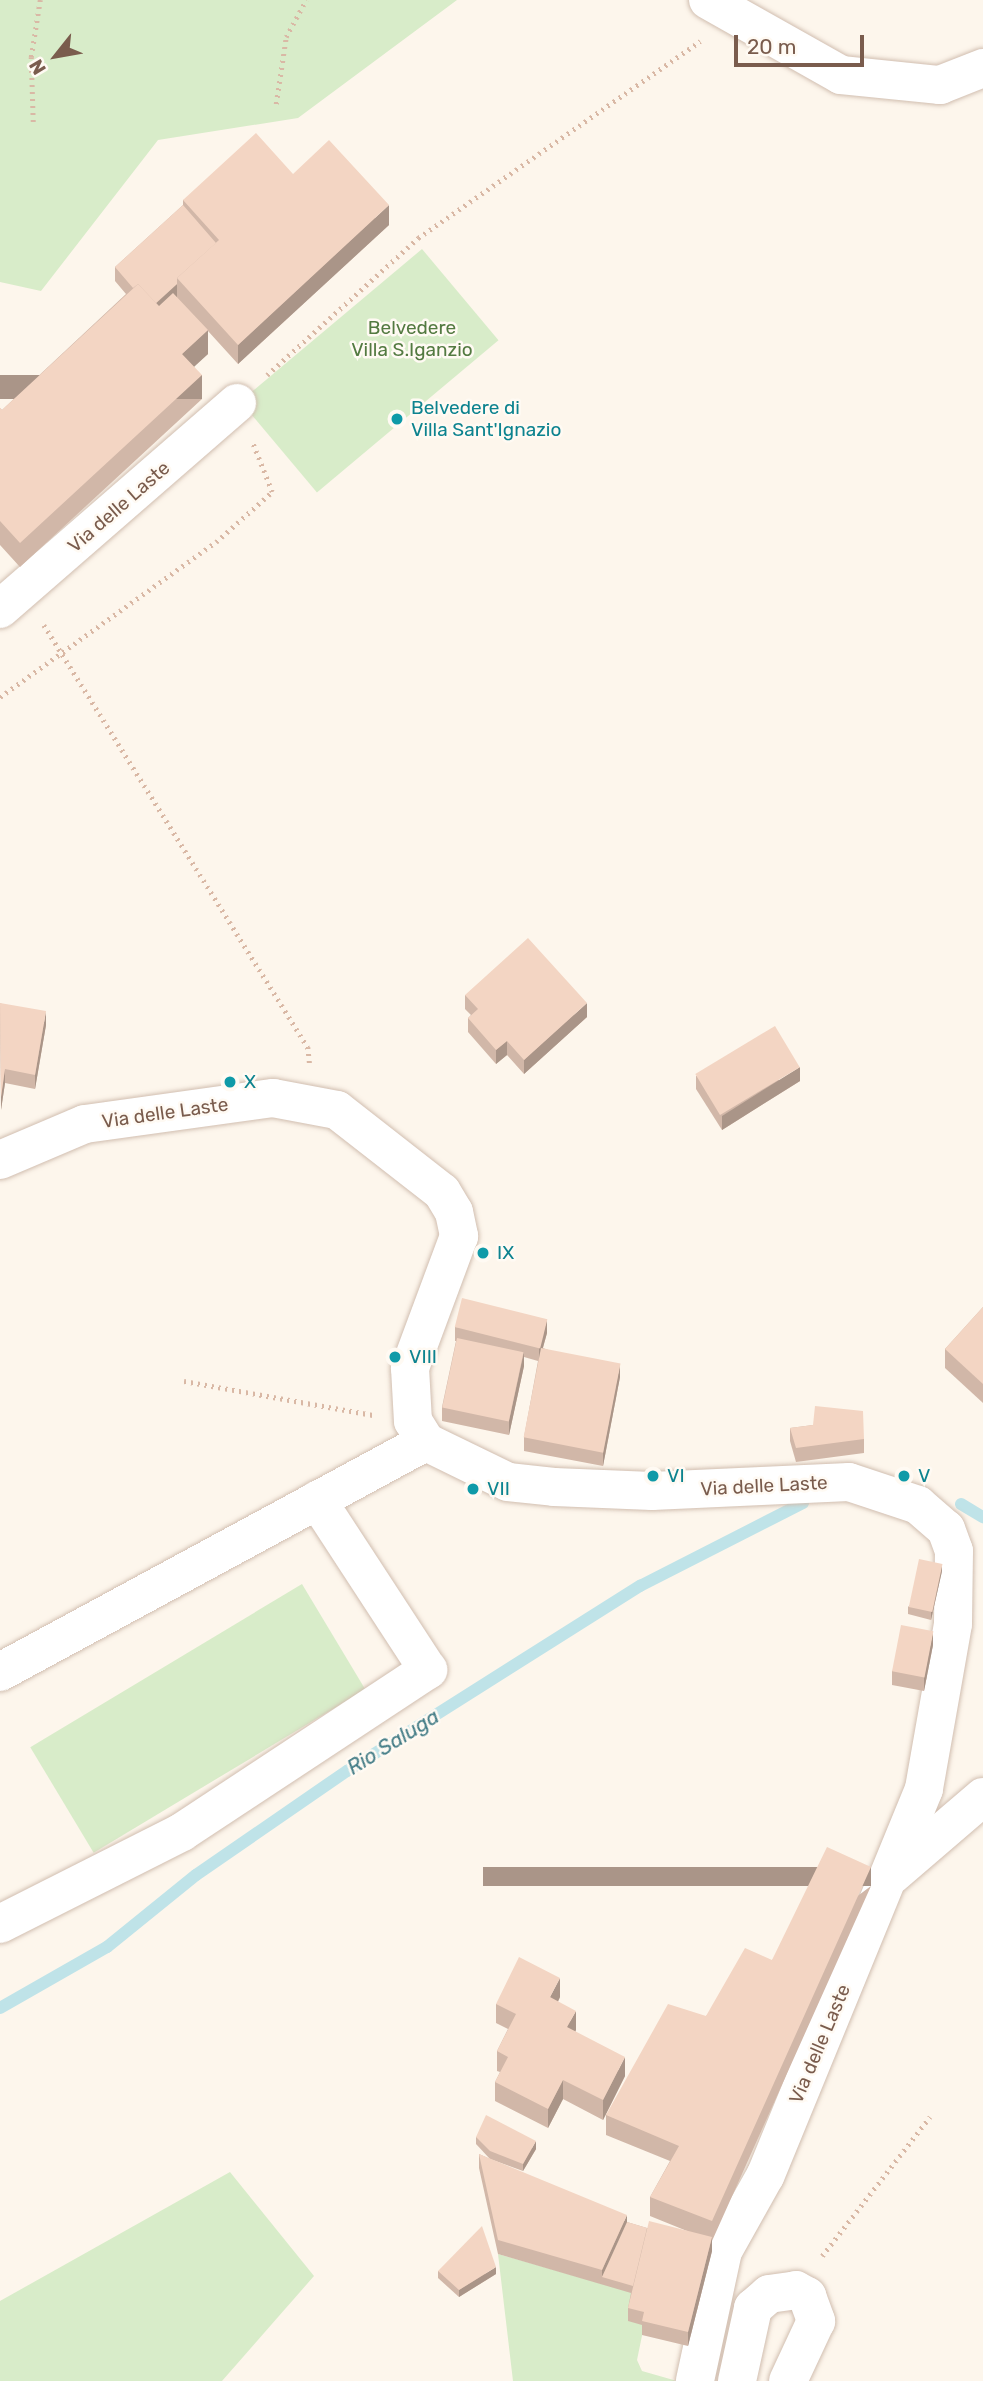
<!DOCTYPE html>
<style>
body{margin:0}
#map{position:relative;width:983px;height:2381px;overflow:hidden;background:#fdf6ec;font-family:Rubik,sans-serif}
div>[style]{position:absolute}
.green>*{inset:0;background:#d8ecc9;transform-origin:0 0}
.stream>*{height:12px;margin:-6px;padding:0 6px;transform-origin:6px;border-radius:6px;background:#bfe3e8}
.path>*{height:4.5px;margin-top:-2.25px;transform-origin:0;background:repeating-linear-gradient(90deg,#d9b8a5 0 2px,transparent 0 7px)}
.roads{filter:drop-shadow(0 0 2px #d1beb0) drop-shadow(0 0 2px #d1beb0)}
.minor>*{height:38px;margin:-19px;padding:0 19px;transform-origin:19px;border-radius:19px;background:#fff}
.wall>*{inset:0;background:#d1b7a8}
.shaded-wall>*{inset:0;background:#aa9588;transform-origin:0 0}
.building>*{inset:0;background:#f3d5c3;transform-origin:0 0}
.dots>*{width:19px;height:19px;translate:-50% -50%;box-sizing:border-box;border:4px solid #fffaf3;border-radius:50%}
span{translate:-50% -50%;white-space:nowrap;text-align:center;line-height:1.15;-webkit-text-stroke:5px #fffaf3;paint-order:stroke}
.park-label{font-size:19px;color:#537a41}
.culture-label{font-size:19px;color:#0d838f}
.left{translate:0 -50%;text-align:left}
.street-label{font-size:19px;color:#7a5c4d}
.water-label{font-size:21px;color:#437c86;font-style:italic}
.north{position:absolute;left:21px;top:21px;width:70px;height:70px;-webkit-text-stroke:5px #fffaf3;paint-order:stroke;rotate:239deg;font-size:19px;font-weight:700;line-height:28px;text-align:center;color:#7a5c4d}
.north::after{content:'';display:block;margin:auto;width:24px;height:32px;background:#7a5c4d;clip-path:polygon(50% 0,100% 100%,50% 72%,0 100%)}
.scale{position:absolute;left:734px;top:35px;width:130px;height:32px;box-sizing:border-box;border:4px solid #7a5c4d;border-top:0;padding-left:9px;font-size:21px;line-height:24px;white-space:nowrap;color:#7a5c4d;-webkit-text-stroke:5px #fffaf3;paint-order:stroke}
</style>
<div id="map">
<div class="green">
<i style="clip-path:polygon(0 0,457px 0,298px 118px,158px 140px,41px 291px,0 282px)"></i>
<i style="left:422px;top:249px;width:119px;height:237px;rotate:50deg"></i>
<i style="left:302px;top:1584px;width:123px;height:317px;rotate:59deg"></i>
<i style="clip-path:polygon(230px 2172px,314px 2276px,222px 2381px,0 2381px,0 2301px)"></i>
<i style="clip-path:polygon(498px 2254px,634px 2293px,644px 2326px,637px 2360px,642px 2371px,677px 2381px,513px 2381px)"></i>
</div>
<div class="stream">
<i style="left:961px;top:1504px;width:26px;rotate:31deg"></i>
<i style="left:0;top:2008px;width:123px;rotate:-29.7deg"></i>
<i style="left:107px;top:1947px;width:114px;rotate:-39deg"></i>
<i style="left:196px;top:1875px;width:183px;rotate:-34.6deg"></i>
<i style="left:347px;top:1771px;width:347px;rotate:-32.3deg"></i>
<i style="left:640px;top:1586px;width:183px;rotate:-27deg"></i>
</div>
<div class="path">
<i style="left:276px;top:104px;width:68px;rotate:-81.5deg"></i>
<i style="left:286px;top:37px;width:42px;rotate:-61.6deg"></i>
<i style="left:33px;top:122px;width:65px;rotate:-91.8deg"></i>
<i style="left:31px;top:57px;width:58px;rotate:-81deg"></i>
<i style="left:267px;top:375px;width:204px;rotate:-42.2deg"></i>
<i style="left:418px;top:238px;width:344px;rotate:-34.9deg"></i>
<i style="left:44px;top:625px;width:498px;rotate:58deg"></i>
<i style="left:308px;top:1047px;width:18px;rotate:84deg"></i>
<i style="left:0;top:697px;width:266px;rotate:-35.7deg"></i>
<i style="left:216px;top:542px;width:75px;rotate:-41.8deg"></i>
<i style="left:272px;top:492px;width:52px;rotate:-111.6deg"></i>
<i style="left:184px;top:1381px;width:192px;rotate:10.2deg"></i>
<i style="left:822px;top:2256px;width:176px;rotate:-52.2deg"></i>
</div>
<div class="roads">
<div class="minor">
<i style="left:708px;top:0;width:153px;rotate:29.4deg"></i>
<i style="left:841px;top:75px;width:100px;rotate:5.8deg"></i>
<i style="left:940px;top:85px;width:46px;rotate:-21.6deg"></i>
<i style="left:0;top:609px;width:314px;rotate:-41deg"></i>
<i style="left:0;top:1160px;width:92px;rotate:-23deg"></i>
<i style="left:85px;top:1124px;width:190px;rotate:-7.9deg"></i>
<i style="left:273px;top:1098px;width:65px;rotate:10.6deg"></i>
<i style="left:337px;top:1110px;width:133px;rotate:38deg"></i>
<i style="left:442px;top:1192px;width:23px;rotate:59deg"></i>
<i style="left:454px;top:1212px;width:25px;rotate:78deg"></i>
<i style="left:459px;top:1236px;width:141px;rotate:110.4deg"></i>
<i style="left:410px;top:1368px;width:53px;rotate:86.8deg"></i>
<i style="left:413px;top:1421px;width:25px;rotate:58deg"></i>
<i style="left:426px;top:1442px;width:91px;rotate:26deg"></i>
<i style="left:508px;top:1482px;width:46px;rotate:6.2deg"></i>
<i style="left:554px;top:1487px;width:98px;rotate:2.3deg"></i>
<i style="left:652px;top:1491px;width:197px;rotate:-2.6deg"></i>
<i style="left:849px;top:1482px;width:73px;rotate:18.4deg"></i>
<i style="left:918px;top:1505px;width:37px;rotate:41deg"></i>
<i style="left:946px;top:1529px;width:23px;rotate:70deg"></i>
<i style="left:954px;top:1551px;width:73px;rotate:90.8deg"></i>
<i style="left:953px;top:1624px;width:168px;rotate:100deg"></i>
<i style="left:924px;top:1789px;width:418px;rotate:112.3deg"></i>
<i style="left:765px;top:2176px;width:86px;rotate:119.2deg"></i>
<i style="left:723px;top:2251px;width:133px;rotate:102.2deg"></i>
<i style="left:0;top:1672px;width:484px;rotate:-28.4deg"></i>
<i style="left:892px;top:1875px;width:120px;rotate:-40.6deg"></i>
<i style="left:0;top:1924px;width:204px;rotate:-26.8deg"></i>
<i style="left:182px;top:1832px;width:295px;rotate:-33.4deg"></i>
<i style="left:428px;top:1670px;width:203px;rotate:-123.1deg"></i>
<i style="left:737px;top:2381px;width:75px;rotate:-77.6deg"></i>
<i style="left:753px;top:2308px;width:21px;rotate:-41deg"></i>
<i style="left:769px;top:2294px;width:27px;rotate:-8deg"></i>
<i style="left:796px;top:2290px;width:13px;rotate:29deg"></i>
<i style="left:807px;top:2296px;width:27px;rotate:70deg"></i>
<i style="left:816px;top:2321px;width:66px;rotate:115deg"></i>
</div>
</div>
<div class="wall">
<i style="clip-path:polygon(293px 174px,389px 225px,238px 364px,208px 331px,208px 354px,194px 366px,202px 399px,20px 567px,0 545px,0 408px,2px 410px,126px 294px,115px 281px,115px 267px,183px 205px,183px 200px)"></i>
<i style="clip-path:polygon(465px 995px,587px 1017px,524px 1074px,507px 1055px,496px 1064px,468px 1032px,468px 1018px,471px 1015px,465px 1009px)"></i>
<i style="clip-path:polygon(0 1003px,46px 1025px,35px 1089px,5px 1083px,1px 1110px)"></i>
<i style="clip-path:polygon(696px 1076px,800px 1081px,722px 1130px,696px 1089px)"></i>
<i style="clip-path:polygon(983px 1307px,983px 1403px,945px 1368px,945px 1349px)"></i>
<i style="clip-path:polygon(455px 1327px,547px 1333px,543px 1348px,620px 1377px,603px 1466px,524px 1451px,524px 1437px,538px 1361px,524px 1357px,524px 1366px,509px 1435px,442px 1421px,442px 1407px,456px 1341px,455px 1341px)"></i>
<i style="clip-path:polygon(813px 1425px,864px 1439px,864px 1453px,796px 1462px,790px 1441px,790px 1428px)"></i>
<i style="clip-path:polygon(942px 1571px,931px 1620px,908px 1614px,908px 1607px)"></i>
<i style="clip-path:polygon(933px 1645px,924px 1691px,892px 1685px,892px 1671px)"></i>
<i style="clip-path:polygon(871px 1886px,712px 2241px,712px 2251px,688px 2346px,642px 2335px,642px 2325px,628px 2321px,628px 2308px,631px 2293px,498px 2254px,479px 2168px,479px 2154px,627px 2222px,647px 2228px,687px 2231px,650px 2216px,650px 2197px,670px 2161px,606px 2135px,606px 2115px,706px 2016px,772px 1960px)"></i>
<i style="clip-path:polygon(560px 1997px,558px 2002px,576px 2030px,575px 2031px,625px 2076px,603px 2120px,563px 2099px,548px 2128px,495px 2101px,495px 2082px,500px 2072px,497px 2071px,497px 2051px,508px 2029px,496px 2023px,496px 2004px)"></i>
<i style="clip-path:polygon(476px 2137px,536px 2149px,523px 2171px,490px 2159px,476px 2144px)"></i>
<i style="clip-path:polygon(438px 2271px,496px 2274px,459px 2297px,438px 2278px)"></i>
</div>
<div class="shaded-wall">
<i style="clip-path:polygon(389px 205px,389px 225px,238px 364px,238px 345px)"></i>
<i style="clip-path:polygon(177px 284px,177px 298px,151px 322px,151px 308px)"></i>
<i style="clip-path:polygon(208px 330px,208px 354px,182px 378px,182px 354px)"></i>
<i style="left:202px;top:375px;width:24px;height:248px;rotate:90deg"></i>
<i style="clip-path:polygon(587px 1003px,587px 1017px,524px 1074px,524px 1060px)"></i>
<i style="clip-path:polygon(46px 1011px,46px 1025px,35px 1089px,35px 1075px)"></i>
<i style="clip-path:polygon(507px 1041px,507px 1055px,496px 1064px,496px 1050px)"></i>
<i style="clip-path:polygon(800px 1067px,800px 1081px,722px 1130px,722px 1116px)"></i>
<i style="clip-path:polygon(5px 1069px,5px 1083px,1px 1110px,1px 1097px)"></i>
<i style="clip-path:polygon(547px 1319px,547px 1333px,539px 1361px,539px 1348px)"></i>
<i style="clip-path:polygon(524px 1352px,524px 1366px,509px 1435px,509px 1421px)"></i>
<i style="clip-path:polygon(620px 1364px,620px 1377px,603px 1466px,603px 1452px)"></i>
<i style="clip-path:polygon(942px 1564px,942px 1571px,931px 1620px,931px 1612px)"></i>
<i style="clip-path:polygon(933px 1631px,933px 1645px,924px 1691px,924px 1678px)"></i>
<i style="left:871px;top:1867px;width:19px;height:388px;rotate:90deg"></i>
<i style="clip-path:polygon(560px 1978px,560px 1997px,550px 2017px,550px 1997px)"></i>
<i style="clip-path:polygon(576px 2011px,576px 2030px,567px 2046px,567px 2027px)"></i>
<i style="clip-path:polygon(625px 2057px,625px 2076px,603px 2120px,603px 2100px)"></i>
<i style="clip-path:polygon(563px 2080px,563px 2099px,548px 2128px,548px 2109px)"></i>
<i style="clip-path:polygon(536px 2141px,536px 2149px,523px 2171px,523px 2164px)"></i>
<i style="clip-path:polygon(627px 2215px,627px 2229px,602px 2277px,602px 2270px)"></i>
<i style="clip-path:polygon(712px 2237px,712px 2251px,688px 2346px,688px 2332px)"></i>
<i style="clip-path:polygon(496px 2267px,496px 2274px,459px 2297px,459px 2290px)"></i>
</div>
<div class="building">
<i style="clip-path:polygon(256px 133px,293px 174px,329px 140px,389px 205px,238px 345px,177px 278px,219px 240px,183px 200px)"></i>
<i style="clip-path:polygon(183px 205px,216px 243px,177px 278px,177px 284px,156px 303px,138px 284px,133px 288px,115px 267px)"></i>
<i style="clip-path:polygon(138px 284px,159px 306px,173px 293px,208px 330px,182px 354px,202px 375px,20px 543px,0 521px,0 408px,2px 410px)"></i>
<i style="clip-path:polygon(528px 938px,587px 1003px,524px 1060px,507px 1041px,496px 1050px,468px 1018px,478px 1009px,465px 995px)"></i>
<i style="clip-path:polygon(0 1003px,46px 1011px,35px 1075px,5px 1069px,1px 1097px)"></i>
<i style="left:775px;top:1026px;width:48px;height:93px;rotate:59deg"></i>
<i style="left:462px;top:1298px;width:88px;height:30px;rotate:14deg"></i>
<i style="clip-path:polygon(983px 1307px,983px 1384px,945px 1349px)"></i>
<i style="left:457px;top:1338px;width:68px;height:71px;rotate:12deg"></i>
<i style="left:541px;top:1348px;width:81px;height:91px;rotate:11deg"></i>
<i style="clip-path:polygon(815px 1406px,863px 1411px,864px 1439px,796px 1448px,790px 1428px,813px 1425px)"></i>
<i style="left:919px;top:1559px;width:24px;height:49px;rotate:12deg"></i>
<i style="left:901px;top:1625px;width:33px;height:47px;rotate:11deg"></i>
<i style="clip-path:polygon(827px 1847px,871px 1867px,712px 2221px,650px 2197px,679px 2146px,606px 2115px,668px 2004px,706px 2016px,745px 1948px,772px 1960px)"></i>
<i style="clip-path:polygon(519px 1957px,560px 1978px,550px 1997px,576px 2011px,567px 2027px,625px 2057px,603px 2100px,563px 2080px,548px 2109px,495px 2082px,508px 2057px,497px 2051px,516px 2014px,496px 2004px)"></i>
<i style="clip-path:polygon(486px 2115px,536px 2141px,523px 2164px,490px 2151px,476px 2137px)"></i>
<i style="clip-path:polygon(479px 2154px,627px 2215px,602px 2270px,498px 2240px)"></i>
<i style="clip-path:polygon(649px 2221px,712px 2237px,688px 2332px,642px 2321px,644px 2312px,628px 2308px)"></i>
<i style="clip-path:polygon(627px 2222px,647px 2228px,633px 2286px,602px 2277px)"></i>
<i style="clip-path:polygon(482px 2226px,496px 2267px,459px 2290px,438px 2271px)"></i>
</div>
<div class="dots">
<i style="left:397px;top:419px;background:#0f9aa8"></i>
<i style="left:230px;top:1082px;background:#0f9aa8"></i>
<i style="left:483px;top:1253px;background:#0f9aa8"></i>
<i style="left:395px;top:1357px;background:#0f9aa8"></i>
<i style="left:653px;top:1476px;background:#0f9aa8"></i>
<i style="left:904px;top:1476px;background:#0f9aa8"></i>
<i style="left:473px;top:1489px;background:#0f9aa8"></i>
</div>
<div class="park-label">
<span style="left:412px;top:339px">Belvedere<br>Villa S.Iganzio</span>
</div>
<div class="culture-label">
<span class="left" style="left:411px;top:419px">Belvedere di<br>Villa Sant'Ignazio</span>
<span class="left" style="left:244px;top:1082px">X</span>
<span class="left" style="left:497px;top:1253px">IX</span>
<span class="left" style="left:409px;top:1357px">VIII</span>
<span class="left" style="left:667px;top:1476px">VI</span>
<span class="left" style="left:918px;top:1476px">V</span>
<span class="left" style="left:487px;top:1489px">VII</span>
</div>
<div class="street-label">
<span style="left:119px;top:507px;rotate:-41deg">Via delle Laste</span>
<span style="left:165px;top:1113px;rotate:-8deg">Via delle Laste</span>
<span style="left:764px;top:1486px;rotate:-3deg">Via delle Laste</span>
<span style="left:820px;top:2044px;rotate:-67deg">Via delle Laste</span>
</div>
<div class="water-label">
<span style="left:393px;top:1742px;rotate:-32deg">Rio Saluga</span>
</div>
<div class="north">N</div>
<div class="scale">20 m</div>
</div>
